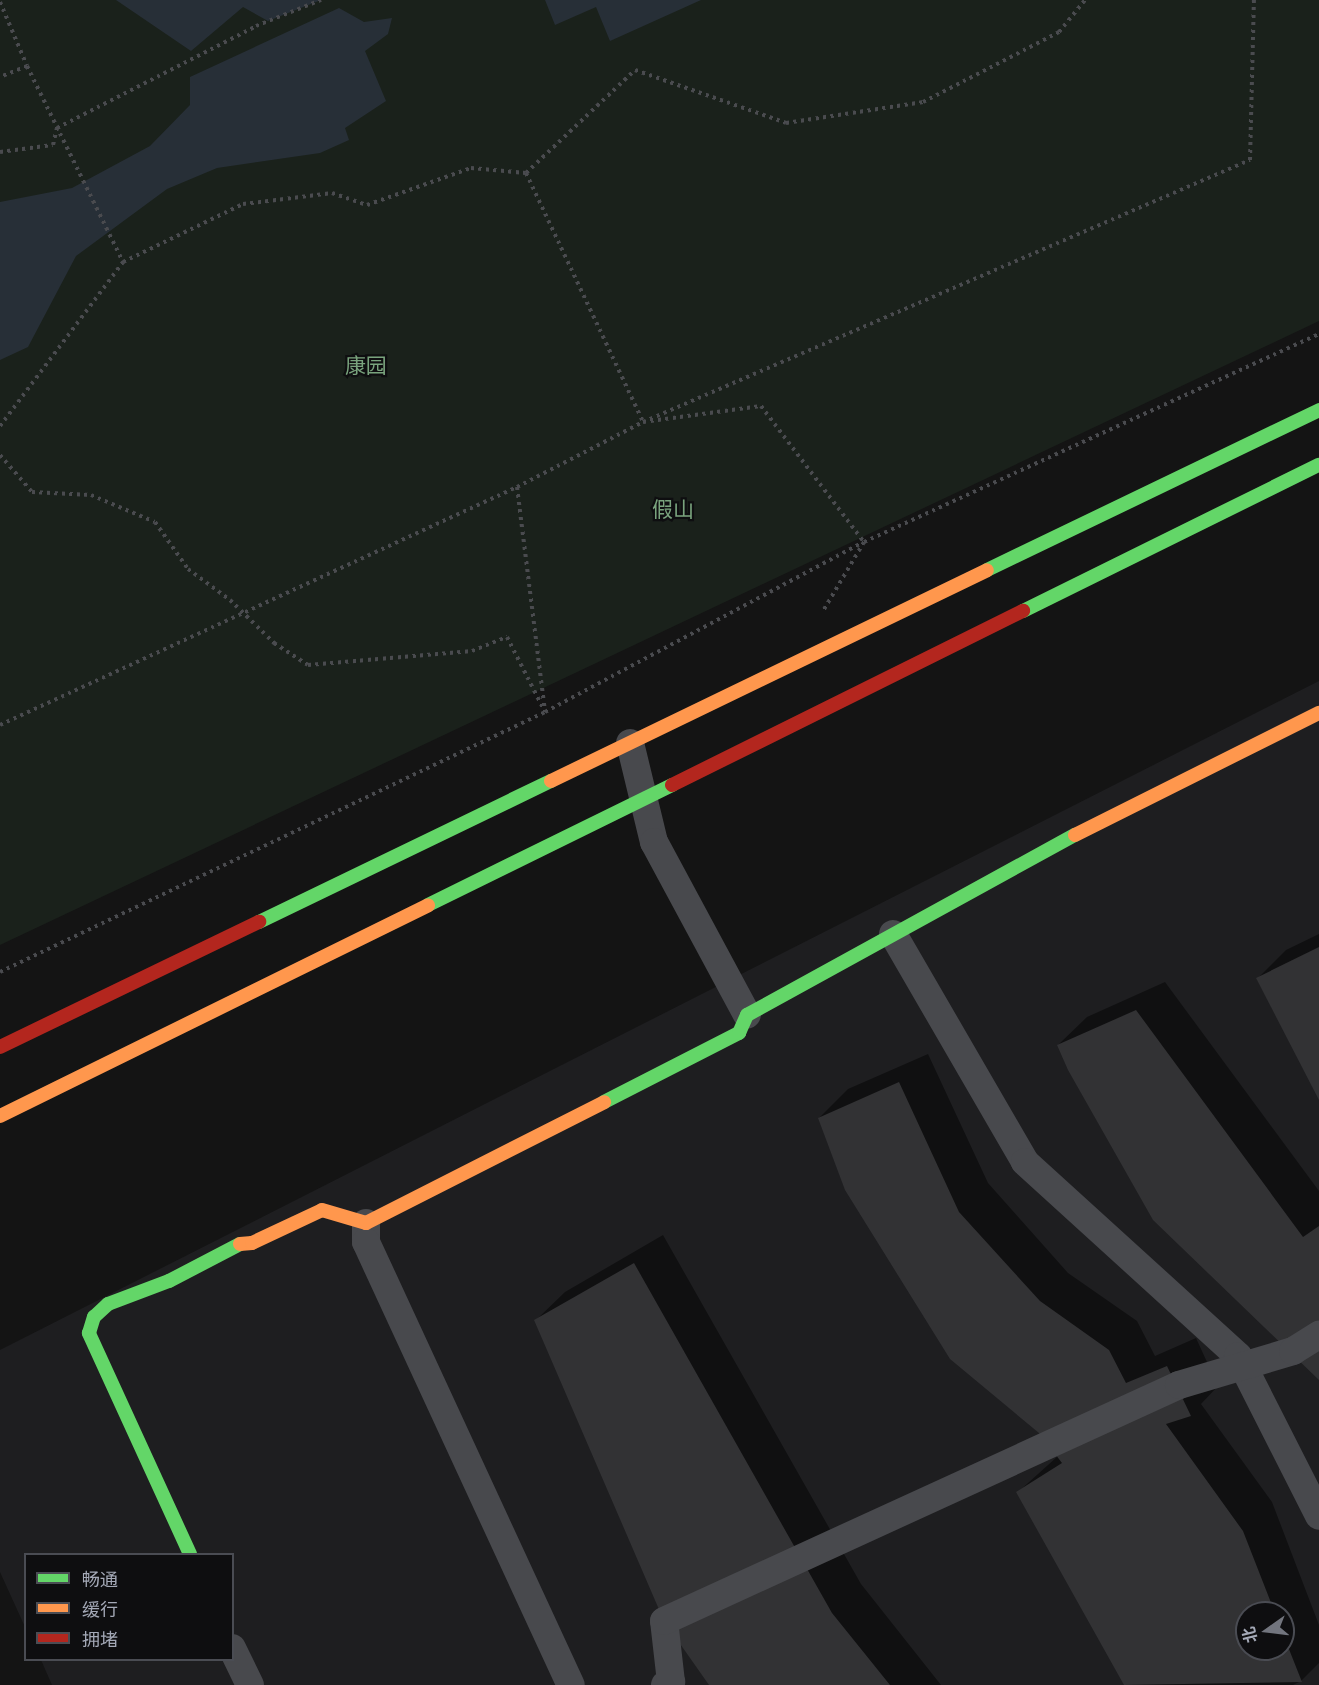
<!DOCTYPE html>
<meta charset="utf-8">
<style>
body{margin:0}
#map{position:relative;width:1319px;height:1685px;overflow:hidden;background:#141414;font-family:"Archivo Narrow","Noto Sans SC",sans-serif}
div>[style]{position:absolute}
.built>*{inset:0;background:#1e1e20}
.green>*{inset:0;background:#1a211b}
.water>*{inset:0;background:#272f37}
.shadow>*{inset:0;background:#0007}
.building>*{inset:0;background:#323234}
.path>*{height:4px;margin-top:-2px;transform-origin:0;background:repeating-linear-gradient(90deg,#4a4b4f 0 3px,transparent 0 7.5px)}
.street>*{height:28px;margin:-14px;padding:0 14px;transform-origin:14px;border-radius:14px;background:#48494d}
.fast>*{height:14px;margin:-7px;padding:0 7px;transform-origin:7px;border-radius:7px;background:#63d668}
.slow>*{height:14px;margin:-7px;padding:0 7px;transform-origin:7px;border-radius:7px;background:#ff974d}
.jam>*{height:14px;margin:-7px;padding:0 7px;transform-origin:7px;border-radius:7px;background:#b3261e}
span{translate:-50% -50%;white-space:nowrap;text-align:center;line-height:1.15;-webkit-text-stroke:4.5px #0e0e10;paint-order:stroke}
.park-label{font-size:21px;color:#79a37d}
.legend{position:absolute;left:24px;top:1553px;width:210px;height:108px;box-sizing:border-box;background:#0e0e10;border:2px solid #4a4c53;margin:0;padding:8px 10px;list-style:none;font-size:18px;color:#a4a9b7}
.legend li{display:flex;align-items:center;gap:12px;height:30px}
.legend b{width:30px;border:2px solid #4a4c53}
.north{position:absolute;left:1235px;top:1601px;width:60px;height:60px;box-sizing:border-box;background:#0e0e10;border:2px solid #4a4c53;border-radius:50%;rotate:256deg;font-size:16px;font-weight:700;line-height:24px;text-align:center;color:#a4a9b7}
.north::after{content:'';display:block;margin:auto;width:21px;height:27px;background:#72757e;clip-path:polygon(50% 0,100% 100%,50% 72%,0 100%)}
</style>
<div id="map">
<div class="built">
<i style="clip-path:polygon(evenodd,1319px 681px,1319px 1685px,52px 1685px,41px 1660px,232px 1660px,232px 1554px,26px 1554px,25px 1627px,0 1572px,0 1350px,1319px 681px,1247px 1613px,1283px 1613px,1283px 1649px,1247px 1649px,1247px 1613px)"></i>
</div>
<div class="green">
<i style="clip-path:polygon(0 0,1319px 0,1319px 321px,0 945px)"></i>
</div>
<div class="water">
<i style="clip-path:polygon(116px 0,321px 0,268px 21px,243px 7px,191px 51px)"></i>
<i style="clip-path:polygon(545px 0,701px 0,610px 41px,596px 7px,555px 25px)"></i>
<i style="clip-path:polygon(339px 8px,364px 22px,392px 18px,388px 34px,365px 51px,386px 101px,345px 128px,349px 140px,320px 153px,217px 168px,167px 189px,76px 256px,28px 347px,0 360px,0 202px,72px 188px,150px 146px,190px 105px,190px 77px)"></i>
</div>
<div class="shadow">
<i style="clip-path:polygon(1319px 934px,1319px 1097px,1257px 979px,1286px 950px)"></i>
<i style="clip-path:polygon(1165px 982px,1319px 1191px,1319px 1378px,1154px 1219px,1058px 1045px,1087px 1017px)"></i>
<i style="clip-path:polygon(evenodd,928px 1054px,988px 1183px,1068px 1273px,1137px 1321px,1155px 1356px,1196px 1338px,1218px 1386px,1201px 1404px,1272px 1502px,1319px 1625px,1319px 1663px,1301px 1681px,1293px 1685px,1126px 1685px,1018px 1492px,1058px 1456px,819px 1118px,848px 1089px,928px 1054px,1247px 1613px,1283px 1613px,1283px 1649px,1247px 1649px,1247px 1613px)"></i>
<i style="clip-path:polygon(663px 1235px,861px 1584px,941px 1685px,711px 1685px,536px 1320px,565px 1292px)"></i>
</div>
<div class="building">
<i style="clip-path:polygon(1319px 947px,1319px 1100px,1256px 978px)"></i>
<i style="clip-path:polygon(1136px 1010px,1303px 1237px,1319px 1226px,1319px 1380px,1153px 1220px,1068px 1070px,1057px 1045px)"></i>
<i style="clip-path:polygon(899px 1082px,959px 1212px,1040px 1301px,1109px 1350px,1126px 1383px,1167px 1366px,1191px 1416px,1166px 1424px,1243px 1531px,1275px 1613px,1247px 1613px,1247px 1649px,1283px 1649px,1283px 1634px,1302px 1682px,1124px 1685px,1016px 1492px,1062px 1463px,1039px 1433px,950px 1359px,845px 1190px,818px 1118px)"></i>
<i style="clip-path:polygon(634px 1263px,832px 1613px,890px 1685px,709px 1685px,664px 1621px,534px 1320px)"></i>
</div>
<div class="path">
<i style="left:0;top:2px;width:69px;rotate:67.1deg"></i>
<i style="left:27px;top:66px;width:29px;rotate:158deg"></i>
<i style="left:27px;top:66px;width:218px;rotate:63.9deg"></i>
<i style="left:123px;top:262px;width:133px;rotate:-25.8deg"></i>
<i style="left:243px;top:204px;width:90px;rotate:-7deg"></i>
<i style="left:332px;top:193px;width:37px;rotate:19deg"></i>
<i style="left:367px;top:205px;width:110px;rotate:-19.6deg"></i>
<i style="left:471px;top:168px;width:55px;rotate:5.2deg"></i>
<i style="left:526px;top:173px;width:275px;rotate:64.8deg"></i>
<i style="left:643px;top:422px;width:119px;rotate:-7.7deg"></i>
<i style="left:761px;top:406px;width:171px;rotate:52.9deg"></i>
<i style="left:864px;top:542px;width:80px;rotate:120.7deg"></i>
<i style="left:0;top:152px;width:53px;rotate:-7.5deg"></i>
<i style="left:53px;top:145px;width:17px;rotate:-77deg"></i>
<i style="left:57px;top:128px;width:224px;rotate:-27.1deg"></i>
<i style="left:256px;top:26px;width:70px;rotate:-21.8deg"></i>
<i style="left:526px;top:173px;width:150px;rotate:-43.4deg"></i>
<i style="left:635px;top:70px;width:160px;rotate:19.3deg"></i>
<i style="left:786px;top:123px;width:139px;rotate:-8.7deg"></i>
<i style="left:923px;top:102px;width:153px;rotate:-27.2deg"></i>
<i style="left:1059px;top:32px;width:41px;rotate:-50.9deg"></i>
<i style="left:0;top:426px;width:205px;rotate:-53.1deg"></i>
<i style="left:0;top:455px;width:49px;rotate:49.1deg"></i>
<i style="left:32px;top:492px;width:59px;rotate:2.9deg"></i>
<i style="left:91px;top:495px;width:69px;rotate:22.9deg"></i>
<i style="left:155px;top:522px;width:57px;rotate:54.9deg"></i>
<i style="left:188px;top:569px;width:52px;rotate:36.4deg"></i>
<i style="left:230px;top:600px;width:62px;rotate:44.3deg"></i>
<i style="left:274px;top:643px;width:40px;rotate:32.9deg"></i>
<i style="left:308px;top:665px;width:165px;rotate:-4.9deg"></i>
<i style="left:472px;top:651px;width:38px;rotate:-22deg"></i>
<i style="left:507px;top:637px;width:80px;rotate:63.1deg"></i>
<i style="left:517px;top:487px;width:142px;rotate:-27.3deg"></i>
<i style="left:643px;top:422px;width:661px;rotate:-23.35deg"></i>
<i style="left:1250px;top:160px;width:160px;rotate:-88.6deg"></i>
<i style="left:0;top:725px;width:569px;rotate:-24.72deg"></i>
<i style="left:517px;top:487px;width:227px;rotate:82.9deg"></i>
<i style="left:0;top:972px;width:604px;rotate:-25.5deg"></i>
<i style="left:545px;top:712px;width:361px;rotate:-28.1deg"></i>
<i style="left:864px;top:542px;width:500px;rotate:-24.57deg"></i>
</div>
<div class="street">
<i style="left:630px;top:743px;width:102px;rotate:76.4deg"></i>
<i style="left:654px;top:842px;width:196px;rotate:61.7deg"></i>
<i style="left:893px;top:934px;width:263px;rotate:59.9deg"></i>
<i style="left:1025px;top:1162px;width:288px;rotate:42.3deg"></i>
<i style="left:1238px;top:1356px;width:179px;rotate:63.1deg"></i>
<i style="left:366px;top:1223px;width:19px;rotate:90deg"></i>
<i style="left:366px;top:1242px;width:488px;rotate:65.2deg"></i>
<i style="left:232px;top:1648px;width:41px;rotate:64.1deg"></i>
<i style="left:665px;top:1685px;width:7px;rotate:-27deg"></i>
<i style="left:671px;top:1682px;width:61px;rotate:-96.5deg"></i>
<i style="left:664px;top:1621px;width:566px;rotate:-24.62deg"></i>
<i style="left:1179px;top:1385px;width:119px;rotate:-16.6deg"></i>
<i style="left:1293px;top:1351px;width:31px;rotate:-32deg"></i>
</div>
<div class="fast">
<i style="left:987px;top:570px;width:369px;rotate:-25.7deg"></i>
<i style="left:1023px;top:611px;width:330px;rotate:-26.3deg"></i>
<i style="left:428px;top:905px;width:272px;rotate:-26.2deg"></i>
<i style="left:259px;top:922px;width:324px;rotate:-25.8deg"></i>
<i style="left:604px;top:1102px;width:152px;rotate:-27.1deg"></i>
<i style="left:739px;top:1033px;width:20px;rotate:-66deg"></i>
<i style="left:747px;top:1015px;width:374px;rotate:-28.8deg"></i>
<i style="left:190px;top:1554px;width:243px;rotate:-114.6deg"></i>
<i style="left:89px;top:1333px;width:17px;rotate:-73deg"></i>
<i style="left:94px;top:1317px;width:19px;rotate:-43deg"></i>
<i style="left:108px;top:1304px;width:65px;rotate:-20.7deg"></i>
<i style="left:169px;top:1281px;width:80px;rotate:-27.5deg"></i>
</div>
<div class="slow">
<i style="left:551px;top:781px;width:484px;rotate:-25.8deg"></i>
<i style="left:1075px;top:835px;width:273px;rotate:-26.6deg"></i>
<i style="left:0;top:1116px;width:477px;rotate:-26.2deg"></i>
<i style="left:240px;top:1244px;width:12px;rotate:-5deg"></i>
<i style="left:252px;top:1243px;width:77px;rotate:-25.2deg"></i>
<i style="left:322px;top:1210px;width:46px;rotate:16.5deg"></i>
<i style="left:366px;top:1223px;width:267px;rotate:-26.9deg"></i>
</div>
<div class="jam">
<i style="left:672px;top:785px;width:392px;rotate:-26.4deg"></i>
<i style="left:0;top:1047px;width:288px;rotate:-25.8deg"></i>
</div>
<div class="park-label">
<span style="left:366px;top:366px">康园</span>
<span style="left:673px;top:510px">假山</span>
</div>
<ul class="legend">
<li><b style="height:8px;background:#63d668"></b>畅通</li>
<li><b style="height:8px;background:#ff974d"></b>缓行</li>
<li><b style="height:8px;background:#b3261e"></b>拥堵</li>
</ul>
<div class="north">北</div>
</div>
